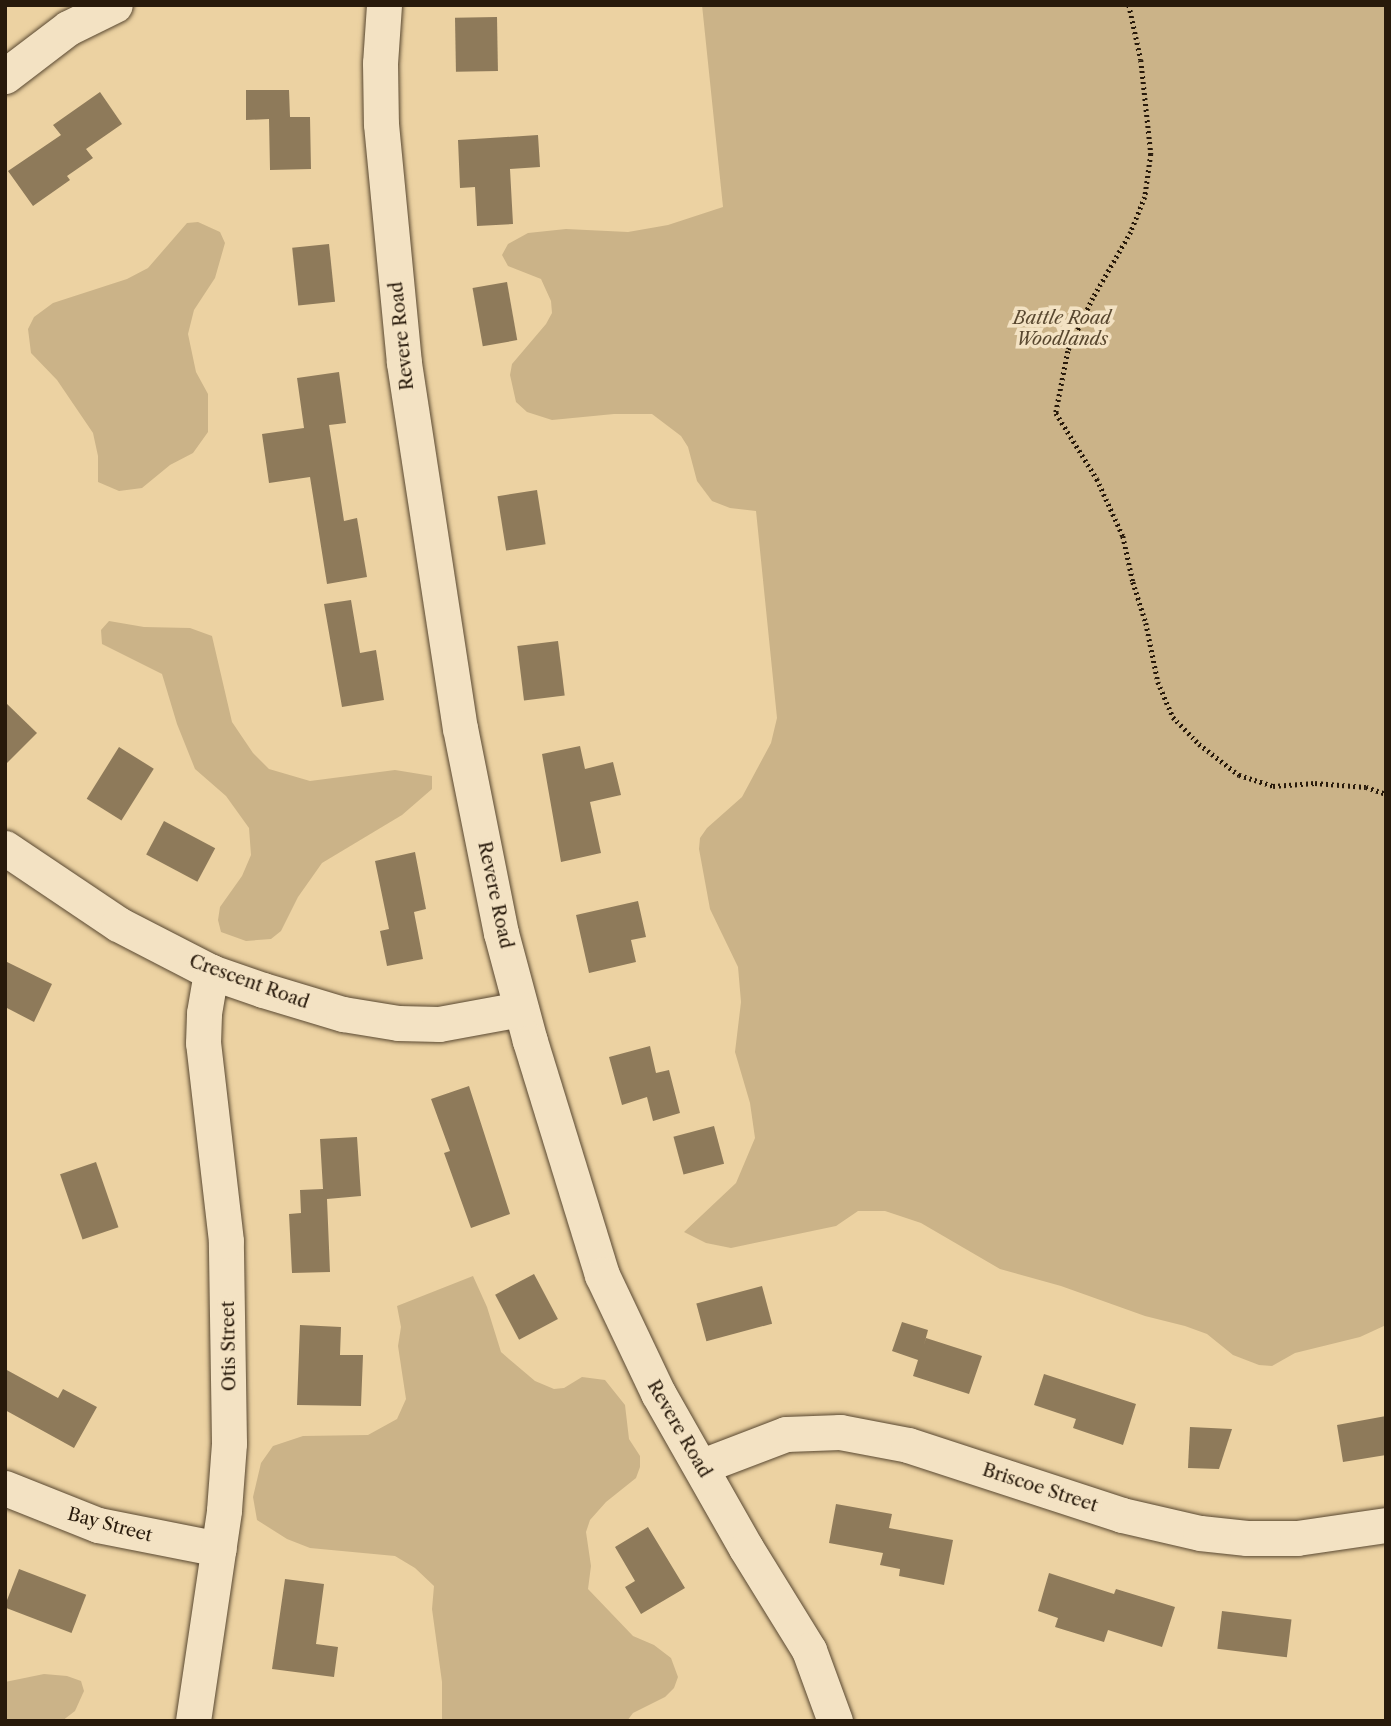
<!DOCTYPE html>
<style>
body{margin:0}
#map{position:relative;width:1391px;height:1726px;overflow:hidden;background:#ecd2a2;font-family:"Libre Caslon Text",serif}
div>[style]{position:absolute}
.green>*{inset:0;background:#cbb388}
.building>*{inset:0;background:#8e7a5a;transform-origin:0 0}
.path>*{height:4.5px;margin-top:-2.25px;transform-origin:0;background:repeating-linear-gradient(90deg,#281a0b 0 2px,transparent 0 5.5px)}
.roads{filter:drop-shadow(0 0 2px #594831) drop-shadow(0 0 2px #594831)}
.minor>*{height:35px;margin:-17.5px;padding:0 17.5px;transform-origin:17.5px;border-radius:17.5px;background:#f3e2c3}
span{translate:-50% -50%;white-space:nowrap;text-align:center;line-height:1.15;-webkit-text-stroke:7px #f3e2c3;paint-order:stroke}
.park-label{font-size:18px;color:#594830;font-style:italic}
.street-label{font-size:18px;color:#281a0b}
.frame{position:absolute;inset:0;border:7px solid #281a0b;pointer-events:none}
</style>
<div id="map">
<div class="green">
<i style="clip-path:polygon(702px 5px,1386px 5px,1386px 1325px,1360px 1337px,1295px 1353px,1272px 1366px,1259px 1365px,1233px 1355px,1207px 1334px,1185px 1326px,1145px 1316px,1061px 1286px,1000px 1269px,921px 1223px,885px 1211px,858px 1211px,836px 1226px,731px 1248px,706px 1243px,684px 1232px,736px 1183px,755px 1138px,750px 1103px,735px 1052px,741px 1002px,738px 967px,710px 909px,699px 849px,700px 838px,707px 828px,742px 797px,771px 743px,777px 718px,756px 511px,730px 508px,712px 501px,697px 481px,688px 447px,681px 436px,652px 414px,614px 414px,552px 420px,527px 412px,516px 402px,510px 375px,512px 364px,546px 324px,552px 313px,551px 301px,541px 279px,508px 266px,502px 255px,508px 244px,528px 233px,566px 229px,628px 232px,668px 225px,723px 207px)"></i>
<i style="clip-path:polygon(198px 222px,220px 232px,225px 243px,215px 278px,194px 310px,188px 334px,196px 372px,208px 394px,208px 432px,193px 453px,170px 465px,142px 488px,119px 491px,98px 482px,98px 456px,93px 433px,57px 380px,31px 353px,28px 329px,34px 317px,53px 303px,127px 279px,148px 268px,187px 223px)"></i>
<i style="clip-path:polygon(109px 621px,144px 627px,190px 628px,212px 636px,232px 722px,253px 753px,269px 769px,310px 781px,395px 770px,432px 776px,432px 789px,402px 815px,322px 863px,298px 897px,281px 931px,271px 939px,246px 941px,221px 932px,218px 920px,220px 907px,242px 876px,251px 855px,249px 828px,226px 796px,195px 769px,177px 724px,162px 674px,102px 644px,101px 630px)"></i>
<i style="clip-path:polygon(473px 1276px,487px 1307px,501px 1352px,509px 1359px,535px 1381px,554px 1389px,564px 1388px,582px 1377px,605px 1380px,625px 1405px,629px 1439px,640px 1456px,640px 1467px,636px 1478px,606px 1502px,590px 1520px,586px 1532px,591px 1566px,588px 1589px,633px 1636px,654px 1645px,671px 1658px,678px 1677px,674px 1688px,665px 1697px,633px 1713px,627px 1721px,442px 1721px,442px 1682px,432px 1609px,434px 1586px,415px 1568px,395px 1556px,310px 1548px,287px 1539px,257px 1520px,253px 1497px,261px 1463px,273px 1446px,303px 1436px,368px 1435px,397px 1419px,406px 1399px,398px 1346px,401px 1327px,397px 1306px)"></i>
<i style="clip-path:polygon(44px 1674px,67px 1676px,81px 1681px,84px 1691px,75px 1711px,62px 1721px,5px 1721px,5px 1682px)"></i>
</div>
<div class="building">
<i style="left:497px;top:17px;width:54px;height:42px;rotate:89deg"></i>
<i style="clip-path:polygon(246px 90px,289px 90px,290px 117px,310px 117px,311px 169px,270px 170px,269px 119px,246px 120px)"></i>
<i style="clip-path:polygon(100px 92px,122px 124px,86px 149px,93px 158px,67px 176px,70px 180px,33px 206px,8px 171px,61px 135px,53px 125px)"></i>
<i style="clip-path:polygon(538px 135px,540px 167px,510px 169px,513px 224px,477px 226px,475px 187px,460px 188px,458px 140px)"></i>
<i style="left:329px;top:244px;width:58px;height:37px;rotate:84deg"></i>
<i style="left:507px;top:282px;width:59px;height:35px;rotate:80deg"></i>
<i style="clip-path:polygon(339px 372px,346px 423px,329px 425px,344px 521px,357px 518px,367px 577px,327px 584px,310px 477px,269px 483px,262px 434px,304px 428px,297px 378px)"></i>
<i style="left:537px;top:490px;width:55px;height:40px;rotate:81deg"></i>
<i style="clip-path:polygon(351px 600px,360px 653px,376px 650px,384px 700px,342px 707px,324px 604px)"></i>
<i style="left:558px;top:641px;width:55px;height:41px;rotate:83deg"></i>
<i style="clip-path:polygon(5px 702px,37px 733px,5px 765px)"></i>
<i style="clip-path:polygon(580px 746px,585px 769px,613px 762px,621px 795px,590px 802px,601px 853px,561px 862px,542px 754px)"></i>
<i style="left:119px;top:747px;width:41px;height:61px;rotate:32deg"></i>
<i style="left:164px;top:821px;width:58px;height:38px;rotate:28deg"></i>
<i style="clip-path:polygon(415px 852px,426px 909px,414px 912px,423px 959px,387px 966px,380px 931px,389px 929px,375px 861px)"></i>
<i style="clip-path:polygon(638px 901px,646px 937px,631px 940px,636px 962px,589px 973px,576px 915px)"></i>
<i style="clip-path:polygon(5px 961px,52px 984px,34px 1022px,5px 1007px)"></i>
<i style="clip-path:polygon(650px 1046px,656px 1073px,669px 1070px,680px 1113px,653px 1121px,647px 1097px,622px 1105px,609px 1057px)"></i>
<i style="clip-path:polygon(469px 1086px,510px 1214px,471px 1228px,444px 1153px,450px 1151px,431px 1099px)"></i>
<i style="left:714px;top:1126px;width:39px;height:42px;rotate:75deg"></i>
<i style="clip-path:polygon(357px 1137px,361px 1196px,327px 1199px,330px 1272px,292px 1273px,289px 1214px,301px 1213px,300px 1190px,323px 1189px,320px 1139px)"></i>
<i style="left:96px;top:1162px;width:69px;height:38px;rotate:71deg"></i>
<i style="left:534px;top:1274px;width:51px;height:44px;rotate:62deg"></i>
<i style="left:762px;top:1286px;width:39px;height:68px;rotate:75deg"></i>
<i style="clip-path:polygon(902px 1322px,928px 1330px,924px 1345px,926px 1338px,982px 1356px,969px 1394px,913px 1376px,918px 1360px,892px 1351px)"></i>
<i style="clip-path:polygon(300px 1325px,341px 1327px,340px 1355px,363px 1355px,361px 1406px,297px 1405px)"></i>
<i style="clip-path:polygon(5px 1369px,58px 1398px,63px 1389px,97px 1407px,74px 1448px,5px 1410px)"></i>
<i style="clip-path:polygon(1044px 1374px,1136px 1404px,1123px 1445px,1073px 1428px,1076px 1419px,1034px 1405px)"></i>
<i style="clip-path:polygon(1386px 1416px,1386px 1455px,1343px 1462px,1337px 1425px)"></i>
<i style="clip-path:polygon(1190px 1427px,1232px 1429px,1219px 1469px,1188px 1468px)"></i>
<i style="clip-path:polygon(836px 1504px,892px 1514px,889px 1528px,953px 1540px,944px 1585px,899px 1576px,900px 1569px,880px 1565px,883px 1553px,829px 1543px)"></i>
<i style="clip-path:polygon(648px 1527px,685px 1588px,641px 1614px,625px 1587px,635px 1581px,615px 1547px)"></i>
<i style="left:19px;top:1569px;width:72px;height:41px;rotate:21deg"></i>
<i style="clip-path:polygon(1049px 1573px,1114px 1594px,1116px 1589px,1175px 1607px,1162px 1647px,1108px 1630px,1104px 1642px,1055px 1627px,1058px 1618px,1038px 1611px)"></i>
<i style="clip-path:polygon(285px 1579px,324px 1584px,316px 1644px,338px 1647px,334px 1677px,272px 1669px)"></i>
<i style="left:1222px;top:1611px;width:70px;height:38px;rotate:7deg"></i>
</div>
<div class="path">
<i style="left:1129px;top:5px;width:56px;rotate:77.7deg"></i>
<i style="left:1141px;top:60px;width:95px;rotate:83.9deg"></i>
<i style="left:1151px;top:154px;width:43px;rotate:97.9deg"></i>
<i style="left:1145px;top:197px;width:38px;rotate:112deg"></i>
<i style="left:1131px;top:232px;width:76px;rotate:119.9deg"></i>
<i style="left:1093px;top:298px;width:59px;rotate:115.3deg"></i>
<i style="left:1068px;top:351px;width:63px;rotate:101deg"></i>
<i style="left:1056px;top:413px;width:78px;rotate:58.2deg"></i>
<i style="left:1097px;top:479px;width:63px;rotate:65.5deg"></i>
<i style="left:1123px;top:536px;width:47px;rotate:77.7deg"></i>
<i style="left:1133px;top:582px;width:43px;rotate:72.4deg"></i>
<i style="left:1146px;top:623px;width:60px;rotate:78.5deg"></i>
<i style="left:1158px;top:682px;width:38px;rotate:67deg"></i>
<i style="left:1173px;top:717px;width:37px;rotate:46deg"></i>
<i style="left:1199px;top:744px;width:51px;rotate:37.8deg"></i>
<i style="left:1239px;top:775px;width:36px;rotate:18deg"></i>
<i style="left:1273px;top:786px;width:42px;rotate:-4.1deg"></i>
<i style="left:1315px;top:783px;width:51px;rotate:4.5deg"></i>
<i style="left:1366px;top:787px;width:21px;rotate:19deg"></i>
</div>
<div class="roads">
<div class="minor">
<i style="left:384px;top:5px;width:58px;rotate:93.9deg"></i>
<i style="left:380px;top:63px;width:61px;rotate:89.1deg"></i>
<i style="left:381px;top:124px;width:240px;rotate:84.5deg"></i>
<i style="left:404px;top:363px;width:369px;rotate:81.3deg"></i>
<i style="left:460px;top:728px;width:209px;rotate:78.7deg"></i>
<i style="left:501px;top:933px;width:112px;rotate:75deg"></i>
<i style="left:530px;top:1041px;width:245px;rotate:72.9deg"></i>
<i style="left:602px;top:1275px;width:131px;rotate:64.6deg"></i>
<i style="left:658px;top:1393px;width:178px;rotate:60.4deg"></i>
<i style="left:746px;top:1548px;width:120px;rotate:58.3deg"></i>
<i style="left:809px;top:1650px;width:76px;rotate:69.9deg"></i>
<i style="left:5px;top:76px;width:79px;rotate:-37.3deg"></i>
<i style="left:68px;top:28px;width:52px;rotate:-26.1deg"></i>
<i style="left:5px;top:848px;width:136px;rotate:33.9deg"></i>
<i style="left:118px;top:924px;width:105px;rotate:27.3deg"></i>
<i style="left:211px;top:972px;width:55px;rotate:19.1deg"></i>
<i style="left:263px;top:990px;width:84px;rotate:16.7deg"></i>
<i style="left:343px;top:1014px;width:56px;rotate:9.3deg"></i>
<i style="left:398px;top:1023px;width:41px;rotate:1.4deg"></i>
<i style="left:439px;top:1024px;width:83px;rotate:-10.4deg"></i>
<i style="left:702px;top:1466px;width:90px;rotate:-20.9deg"></i>
<i style="left:786px;top:1434px;width:54px;rotate:-2.1deg"></i>
<i style="left:840px;top:1432px;width:69px;rotate:10.8deg"></i>
<i style="left:908px;top:1445px;width:225px;rotate:18.1deg"></i>
<i style="left:1122px;top:1515px;width:80px;rotate:13deg"></i>
<i style="left:1200px;top:1533px;width:47px;rotate:6.1deg"></i>
<i style="left:1247px;top:1538px;width:50px"></i>
<i style="left:1297px;top:1538px;width:90px;rotate:-8.3deg"></i>
<i style="left:5px;top:1488px;width:100px;rotate:21.7deg"></i>
<i style="left:98px;top:1525px;width:123px;rotate:11.2deg"></i>
<i style="left:193px;top:1721px;width:213px;rotate:-81.6deg"></i>
<i style="left:224px;top:1510px;width:67px;rotate:-85.7deg"></i>
<i style="left:229px;top:1443px;width:202px;rotate:-90.9deg"></i>
<i style="left:226px;top:1241px;width:199px;rotate:-96.6deg"></i>
<i style="left:203px;top:1043px;width:30px;rotate:-88deg"></i>
<i style="left:204px;top:1013px;width:42px;rotate:-80.3deg"></i>
</div>
</div>
<div class="park-label">
<span style="left:1062px;top:329px">Battle Road<br>Woodlands</span>
</div>
<div class="street-label">
<span style="left:402px;top:336px;rotate:-96deg">Revere Road</span>
<span style="left:495px;top:895px;rotate:78deg">Revere Road</span>
<span style="left:249px;top:982px;rotate:20deg">Crescent Road</span>
<span style="left:229px;top:1346px;rotate:-91deg">Otis Street</span>
<span style="left:679px;top:1429px;rotate:60deg">Revere Road</span>
<span style="left:1040px;top:1488px;rotate:18deg">Briscoe Street</span>
<span style="left:110px;top:1525px;rotate:15deg">Bay Street</span>
</div>
<div class="frame"></div>
</div>
